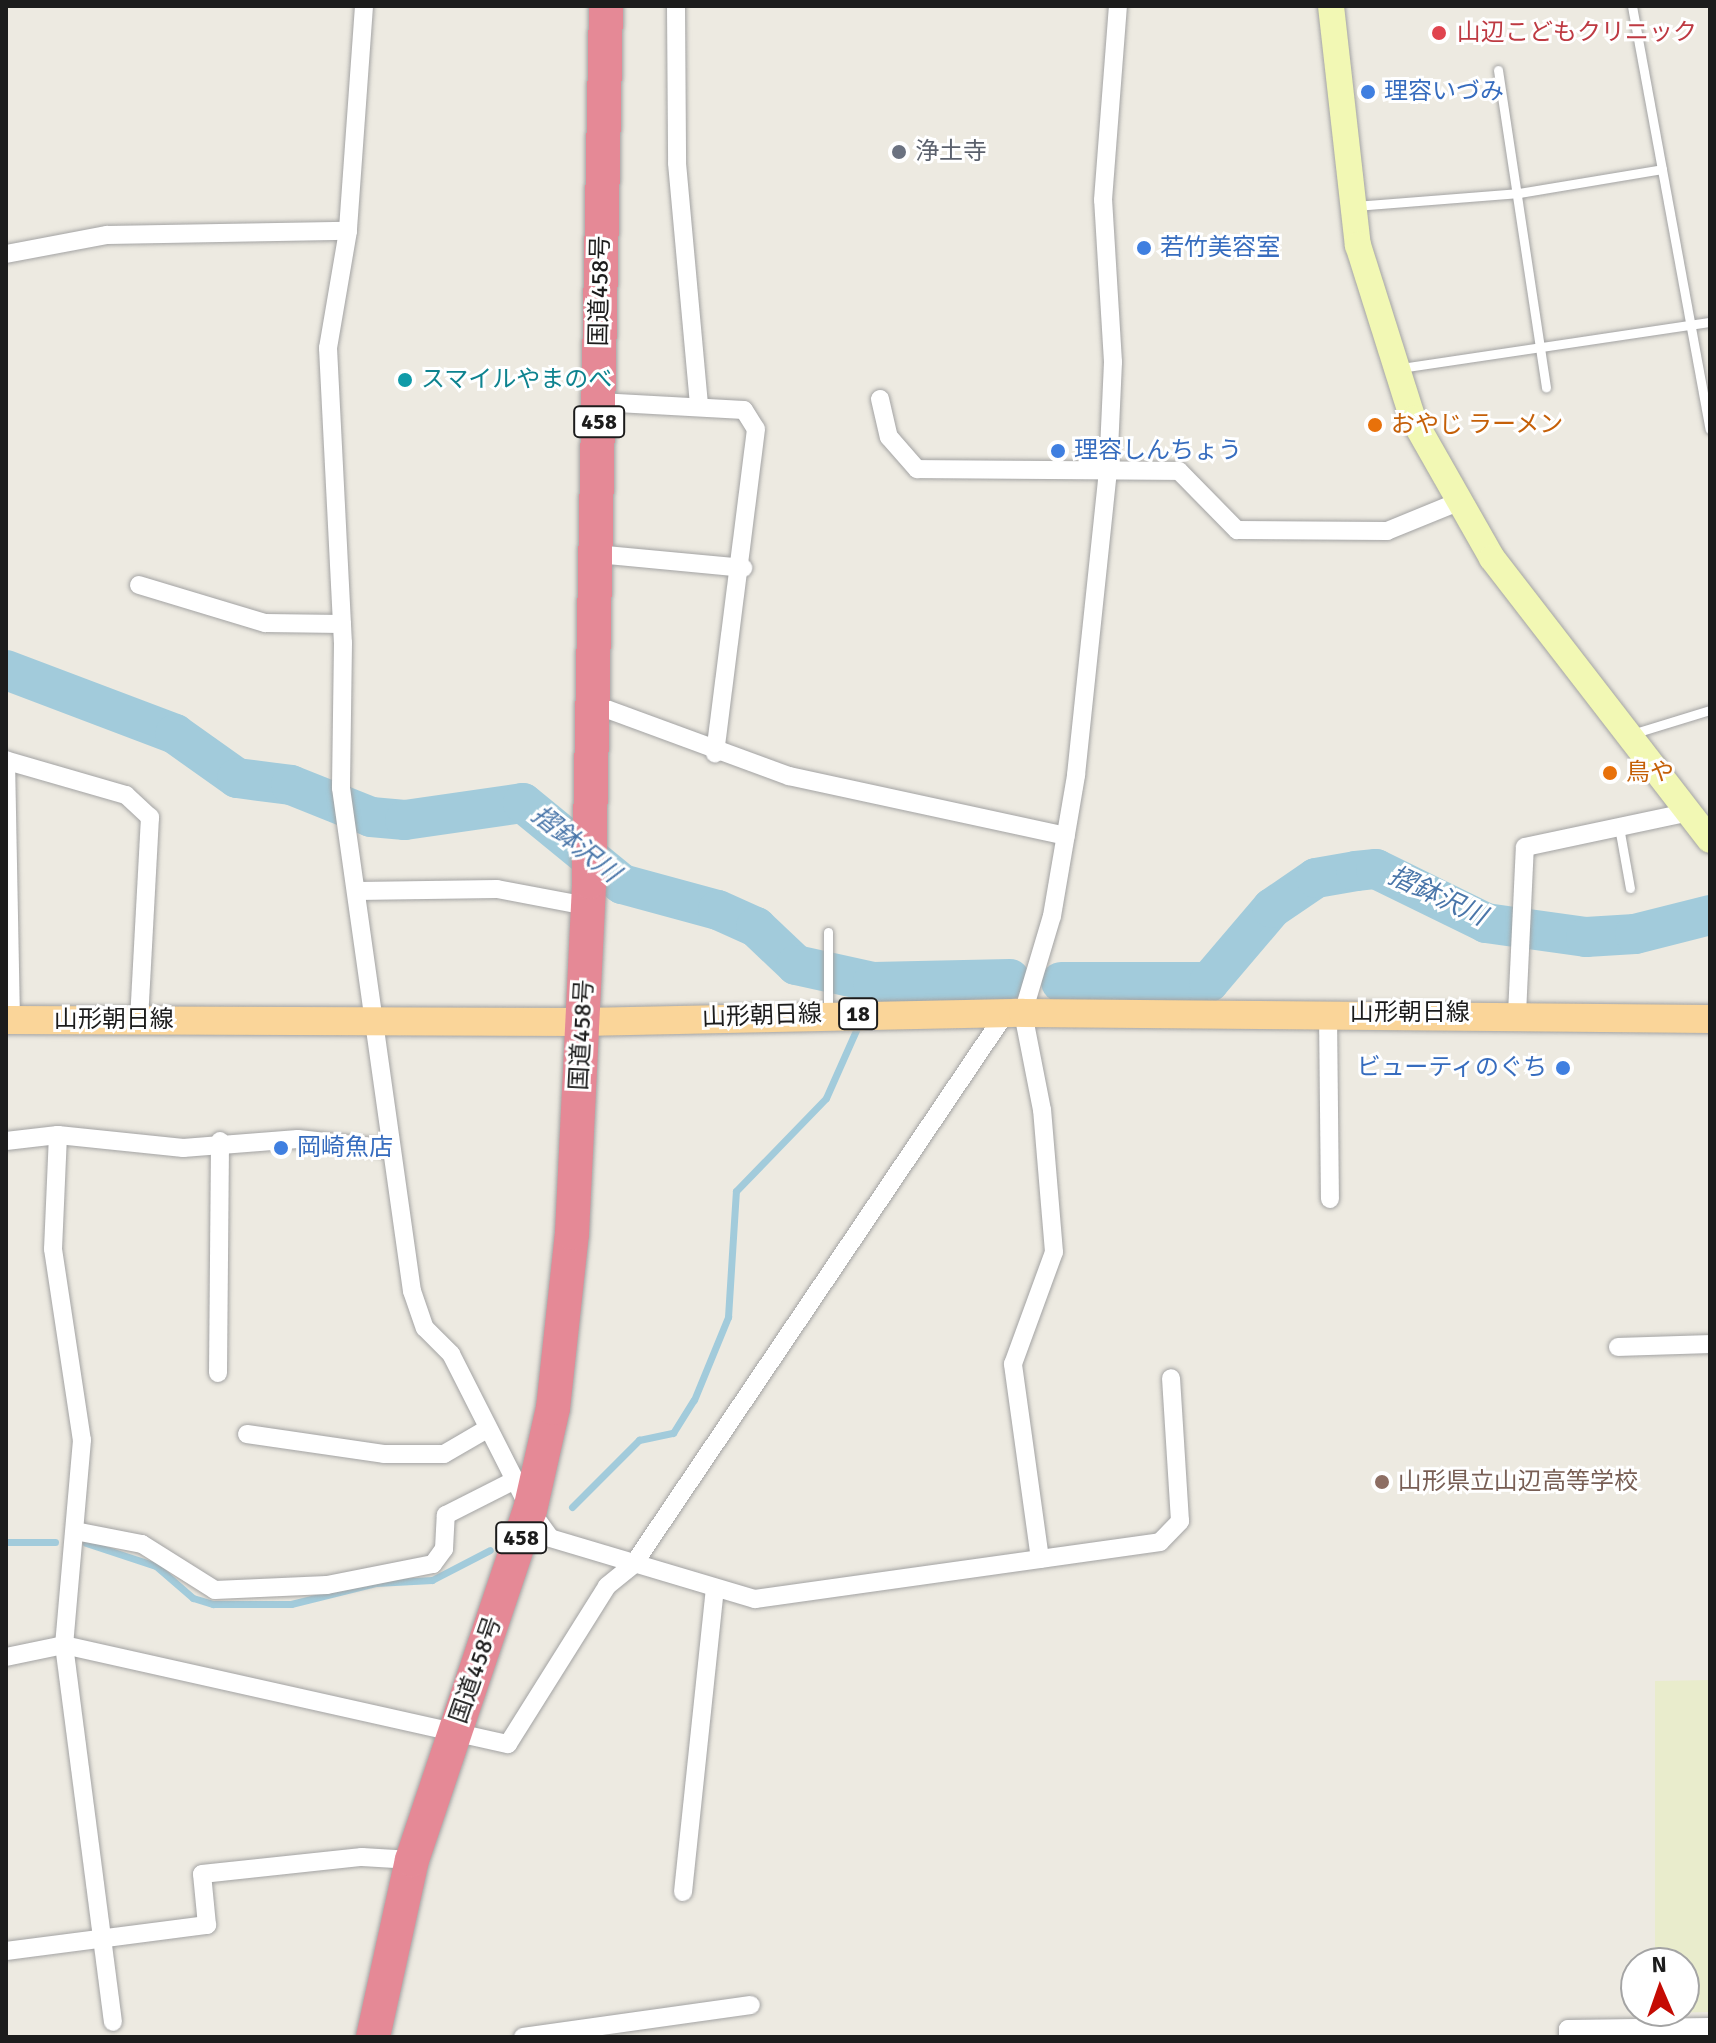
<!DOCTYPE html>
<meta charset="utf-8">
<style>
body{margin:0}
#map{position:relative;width:1716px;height:2043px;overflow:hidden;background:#edeae1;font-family:Signika,"Noto Sans JP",sans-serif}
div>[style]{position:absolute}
.farmland>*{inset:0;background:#e9eccc}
.stream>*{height:7px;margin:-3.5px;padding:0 3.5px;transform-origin:3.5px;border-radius:3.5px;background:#a2cbdb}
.river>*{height:40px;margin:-20px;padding:0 20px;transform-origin:20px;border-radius:20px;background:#a2cbdb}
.roads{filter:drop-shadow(0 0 2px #a3a3a3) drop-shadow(0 0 2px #a3a3a3)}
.lane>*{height:9px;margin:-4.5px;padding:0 4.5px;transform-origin:4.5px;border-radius:4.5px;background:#fff}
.street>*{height:18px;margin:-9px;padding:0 9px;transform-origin:9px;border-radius:9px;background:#fff}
.secondary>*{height:26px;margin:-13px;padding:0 13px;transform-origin:13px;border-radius:13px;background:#f2f8b4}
.primary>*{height:28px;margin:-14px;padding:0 14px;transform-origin:14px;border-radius:14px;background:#fad599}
.highway>*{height:34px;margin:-17px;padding:0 17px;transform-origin:17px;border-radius:17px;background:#e58996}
.dots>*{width:22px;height:22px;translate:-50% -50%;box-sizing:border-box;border:4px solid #fff;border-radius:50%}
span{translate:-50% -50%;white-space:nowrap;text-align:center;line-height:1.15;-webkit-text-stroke:6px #fff;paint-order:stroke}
.shield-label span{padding:2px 6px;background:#fff;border:2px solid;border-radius:6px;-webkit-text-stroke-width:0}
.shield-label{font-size:22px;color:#1c1c1c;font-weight:700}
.health-label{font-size:24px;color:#be3a42}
.left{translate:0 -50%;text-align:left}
.shop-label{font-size:24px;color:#366cbe}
.right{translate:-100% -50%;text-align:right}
.worship-label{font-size:24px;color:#5b616d}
.street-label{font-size:24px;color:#1c1c1c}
.culture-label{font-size:24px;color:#0d838f}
.food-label{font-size:24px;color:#c56008}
.education-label{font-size:24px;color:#785e54}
.water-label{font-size:26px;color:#4a76a9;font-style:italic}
.frame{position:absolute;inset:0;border:8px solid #1c1c1c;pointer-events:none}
.north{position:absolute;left:1620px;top:1947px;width:80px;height:80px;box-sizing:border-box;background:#fff;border:2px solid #a4a4a4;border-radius:50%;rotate:358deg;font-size:22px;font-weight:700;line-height:32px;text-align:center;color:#1c1c1c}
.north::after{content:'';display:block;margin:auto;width:28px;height:36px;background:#c50b03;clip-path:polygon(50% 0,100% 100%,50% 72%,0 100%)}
</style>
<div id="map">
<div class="farmland">
<i style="clip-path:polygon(1710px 1680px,1710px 2012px,1655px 2013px,1684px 2011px,1684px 1963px,1655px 1963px,1655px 1681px)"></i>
</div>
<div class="stream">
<i style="left:572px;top:1507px;width:95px;rotate:-45deg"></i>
<i style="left:639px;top:1440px;width:35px;rotate:-12deg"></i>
<i style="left:673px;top:1433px;width:39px;rotate:-58deg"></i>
<i style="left:694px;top:1400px;width:90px;rotate:-67.7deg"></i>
<i style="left:728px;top:1317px;width:126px;rotate:-86.4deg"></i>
<i style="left:736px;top:1191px;width:129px;rotate:-45.9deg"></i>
<i style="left:826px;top:1098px;width:77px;rotate:-66.1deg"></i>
<i style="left:6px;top:1542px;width:49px"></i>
<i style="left:86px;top:1543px;width:74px;rotate:18.2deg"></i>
<i style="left:156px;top:1566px;width:49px;rotate:40.9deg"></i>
<i style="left:193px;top:1598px;width:21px;rotate:17deg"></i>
<i style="left:213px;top:1604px;width:78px"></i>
<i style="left:291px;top:1604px;width:88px;rotate:-13.9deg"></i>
<i style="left:376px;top:1583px;width:56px;rotate:-3.1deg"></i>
<i style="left:432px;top:1580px;width:65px;rotate:-27.3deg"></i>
</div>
<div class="river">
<i style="left:6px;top:670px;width:181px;rotate:20.7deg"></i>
<i style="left:175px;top:734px;width:76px;rotate:35.4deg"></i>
<i style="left:237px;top:778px;width:54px;rotate:7.4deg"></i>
<i style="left:291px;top:785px;width:86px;rotate:21.8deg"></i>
<i style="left:371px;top:817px;width:34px;rotate:5deg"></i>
<i style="left:405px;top:820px;width:119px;rotate:-8.2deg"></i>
<i style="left:523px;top:803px;width:128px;rotate:39.3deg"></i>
<i style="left:622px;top:884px;width:99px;rotate:15.2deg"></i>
<i style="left:718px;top:910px;width:42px;rotate:24.1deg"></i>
<i style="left:756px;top:927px;width:55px;rotate:43.5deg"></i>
<i style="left:796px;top:965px;width:79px;rotate:12.4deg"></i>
<i style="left:873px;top:982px;width:137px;rotate:-1.3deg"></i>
<i style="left:1061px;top:982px;width:148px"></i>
<i style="left:1209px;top:982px;width:97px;rotate:-49.6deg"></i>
<i style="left:1272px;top:908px;width:53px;rotate:-34.3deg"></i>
<i style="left:1316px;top:878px;width:41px;rotate:-9.9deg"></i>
<i style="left:1356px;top:871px;width:20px;rotate:-6deg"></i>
<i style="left:1376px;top:869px;width:123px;rotate:26.1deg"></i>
<i style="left:1486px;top:923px;width:101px;rotate:8deg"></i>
<i style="left:1586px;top:937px;width:49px;rotate:-3.5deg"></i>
<i style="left:1635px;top:934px;width:77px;rotate:-14.2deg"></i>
</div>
<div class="roads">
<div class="lane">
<i style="left:1632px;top:6px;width:430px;rotate:79.6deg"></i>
<i style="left:1498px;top:70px;width:321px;rotate:81.4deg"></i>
<i style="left:1355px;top:206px;width:165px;rotate:-4.5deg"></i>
<i style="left:1519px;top:193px;width:145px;rotate:-9.5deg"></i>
<i style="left:1401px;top:368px;width:312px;rotate:-8.5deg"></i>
<i style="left:1632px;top:734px;width:82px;rotate:-17.1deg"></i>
<i style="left:1619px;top:827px;width:62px;rotate:79.8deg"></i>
<i style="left:828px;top:932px;width:81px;rotate:90deg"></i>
</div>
<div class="street">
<i style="left:364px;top:6px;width:226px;rotate:94.1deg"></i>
<i style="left:348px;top:231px;width:119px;rotate:99.7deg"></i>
<i style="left:328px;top:348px;width:295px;rotate:87.1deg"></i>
<i style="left:343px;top:643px;width:145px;rotate:90.8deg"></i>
<i style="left:341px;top:788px;width:508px;rotate:81.97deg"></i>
<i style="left:412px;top:1291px;width:39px;rotate:71deg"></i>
<i style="left:425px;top:1328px;width:37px;rotate:45deg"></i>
<i style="left:451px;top:1354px;width:175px;rotate:63.1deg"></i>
<i style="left:530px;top:1510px;width:34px;rotate:54deg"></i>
<i style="left:550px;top:1538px;width:214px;rotate:16.6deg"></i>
<i style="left:755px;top:1599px;width:409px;rotate:-8deg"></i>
<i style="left:1160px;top:1542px;width:29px;rotate:-46deg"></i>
<i style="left:1180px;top:1521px;width:143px;rotate:-93.6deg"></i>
<i style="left:676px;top:6px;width:157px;rotate:89.6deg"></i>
<i style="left:677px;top:163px;width:243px;rotate:84.8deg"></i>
<i style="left:6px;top:254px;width:103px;rotate:-10.7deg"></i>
<i style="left:107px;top:235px;width:241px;rotate:-1deg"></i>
<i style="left:880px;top:399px;width:39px;rotate:77deg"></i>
<i style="left:889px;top:437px;width:43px;rotate:48.8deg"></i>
<i style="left:917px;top:469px;width:262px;rotate:0.4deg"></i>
<i style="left:1179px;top:471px;width:83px;rotate:45.5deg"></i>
<i style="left:1237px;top:530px;width:150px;rotate:0.4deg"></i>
<i style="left:1387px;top:531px;width:77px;rotate:-22.2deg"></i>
<i style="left:599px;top:402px;width:145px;rotate:3.2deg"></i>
<i style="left:744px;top:410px;width:22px;rotate:58deg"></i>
<i style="left:756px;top:429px;width:327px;rotate:97.2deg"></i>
<i style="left:596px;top:554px;width:148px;rotate:5.4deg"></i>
<i style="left:139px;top:585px;width:132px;rotate:16.8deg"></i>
<i style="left:265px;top:623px;width:77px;rotate:0.7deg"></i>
<i style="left:593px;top:704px;width:209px;rotate:20.2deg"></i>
<i style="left:789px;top:776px;width:283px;rotate:12.2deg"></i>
<i style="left:6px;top:760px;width:260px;rotate:88.9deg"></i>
<i style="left:8px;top:761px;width:123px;rotate:16.1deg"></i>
<i style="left:126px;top:795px;width:33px;rotate:43deg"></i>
<i style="left:150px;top:817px;width:203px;rotate:93.1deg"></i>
<i style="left:357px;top:891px;width:140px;rotate:-0.8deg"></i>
<i style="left:497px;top:889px;width:92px;rotate:10.7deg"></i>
<i style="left:1328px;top:1013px;width:186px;rotate:89.4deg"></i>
<i style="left:1517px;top:1014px;width:167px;rotate:-87.3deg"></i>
<i style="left:1525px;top:847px;width:168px;rotate:-12deg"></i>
<i style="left:58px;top:1135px;width:114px;rotate:92.5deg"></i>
<i style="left:53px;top:1249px;width:193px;rotate:81.4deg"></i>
<i style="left:82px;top:1440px;width:206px;rotate:95deg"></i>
<i style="left:64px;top:1645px;width:380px;rotate:82.6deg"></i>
<i style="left:6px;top:1141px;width:52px;rotate:-6.6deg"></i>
<i style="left:58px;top:1135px;width:126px;rotate:5.9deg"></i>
<i style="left:183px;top:1148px;width:115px;rotate:-4.5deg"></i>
<i style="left:298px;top:1139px;width:93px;rotate:6.2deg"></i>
<i style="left:1618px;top:1347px;width:92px;rotate:-1.9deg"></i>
<i style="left:218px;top:1373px;width:232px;rotate:-89.5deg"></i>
<i style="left:247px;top:1434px;width:138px;rotate:8.3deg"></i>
<i style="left:384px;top:1454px;width:60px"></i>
<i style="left:444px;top:1454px;width:50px;rotate:-30.2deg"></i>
<i style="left:75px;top:1531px;width:68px;rotate:11deg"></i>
<i style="left:142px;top:1544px;width:86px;rotate:32.2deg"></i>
<i style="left:215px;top:1590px;width:112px;rotate:-2.6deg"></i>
<i style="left:327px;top:1585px;width:108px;rotate:-11.2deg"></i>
<i style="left:433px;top:1564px;width:19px;rotate:-54deg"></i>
<i style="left:444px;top:1549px;width:34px;rotate:-87deg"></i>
<i style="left:446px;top:1515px;width:75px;rotate:-26.9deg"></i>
<i style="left:1040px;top:1559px;width:197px;rotate:-97.9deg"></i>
<i style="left:1013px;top:1364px;width:119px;rotate:-69.9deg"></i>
<i style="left:1054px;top:1252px;width:143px;rotate:-94.8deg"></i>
<i style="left:1042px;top:1110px;width:99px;rotate:-101.1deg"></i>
<i style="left:1023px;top:1013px;width:101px;rotate:-73.4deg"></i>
<i style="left:1052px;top:916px;width:143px;rotate:-80.3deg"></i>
<i style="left:1076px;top:775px;width:305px;rotate:-84deg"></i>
<i style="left:1108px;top:472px;width:110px;rotate:-87.4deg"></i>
<i style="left:1113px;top:362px;width:162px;rotate:-93.5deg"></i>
<i style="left:1103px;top:200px;width:195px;rotate:-85.6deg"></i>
<i style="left:6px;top:1657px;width:59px;rotate:-11.7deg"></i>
<i style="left:64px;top:1645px;width:455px;rotate:12.6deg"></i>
<i style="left:508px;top:1744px;width:186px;rotate:-57.9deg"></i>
<i style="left:607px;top:1586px;width:33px;rotate:-39deg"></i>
<i style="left:633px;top:1565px;width:665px;rotate:-55.98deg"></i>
<i style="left:683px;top:1892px;width:305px;rotate:-84deg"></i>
<i style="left:6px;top:1951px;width:203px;rotate:-7.4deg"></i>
<i style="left:207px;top:1925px;width:51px;rotate:-95.6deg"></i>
<i style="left:202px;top:1874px;width:161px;rotate:-6.1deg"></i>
<i style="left:362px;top:1857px;width:50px;rotate:3.4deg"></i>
<i style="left:523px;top:2037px;width:230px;rotate:-8deg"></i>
<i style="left:1568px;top:2037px;width:8px;rotate:-90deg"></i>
<i style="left:1568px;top:2029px;width:142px;rotate:-0.8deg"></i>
</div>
<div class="secondary">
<i style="left:1331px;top:6px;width:241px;rotate:83.6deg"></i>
<i style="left:1358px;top:245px;width:182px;rotate:72.5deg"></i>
<i style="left:1413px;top:419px;width:160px;rotate:60.4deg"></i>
<i style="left:1492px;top:558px;width:356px;rotate:52.3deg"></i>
</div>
<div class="primary">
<i style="left:6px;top:1020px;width:577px;rotate:0.2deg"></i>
<i style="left:583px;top:1022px;width:440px;rotate:-1.2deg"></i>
<i style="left:1023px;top:1013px;width:687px;rotate:0.5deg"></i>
</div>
<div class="highway">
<i style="left:373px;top:2037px;width:181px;rotate:-77.6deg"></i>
<i style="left:412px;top:1860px;width:369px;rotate:-71.4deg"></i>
<i style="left:530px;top:1510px;width:105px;rotate:-77.3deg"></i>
<i style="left:553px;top:1408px;width:176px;rotate:-83.8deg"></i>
<i style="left:572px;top:1233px;width:351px;rotate:-87.2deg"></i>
<i style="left:589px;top:882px;width:876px;rotate:-88.89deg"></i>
</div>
</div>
<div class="dots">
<i style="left:1439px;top:33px;background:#e0444e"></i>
<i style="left:1368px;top:92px;background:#3f7fe0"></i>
<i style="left:899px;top:152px;background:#6b7280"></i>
<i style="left:1144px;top:248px;background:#3f7fe0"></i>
<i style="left:405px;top:380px;background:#0f9aa8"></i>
<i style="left:1375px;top:425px;background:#e8710a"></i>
<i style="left:1058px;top:451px;background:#3f7fe0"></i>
<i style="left:1610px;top:773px;background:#e8710a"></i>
<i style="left:1563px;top:1068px;background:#3f7fe0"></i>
<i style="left:281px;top:1148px;background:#3f7fe0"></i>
<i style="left:1382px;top:1482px;background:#8d6e63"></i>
</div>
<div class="shield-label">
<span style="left:599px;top:422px">458</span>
<span style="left:858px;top:1014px">18</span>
<span style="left:521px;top:1538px">458</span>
</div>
<div class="health-label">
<span class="left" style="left:1457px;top:33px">山辺こどもクリニック</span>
</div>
<div class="shop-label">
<span class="left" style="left:1384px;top:92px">理容いづみ</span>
<span class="left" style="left:1160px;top:248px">若竹美容室</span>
<span class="left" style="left:1074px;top:451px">理容しんちょう</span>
<span class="right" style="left:1547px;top:1068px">ビューティのぐち</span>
<span class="left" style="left:297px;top:1148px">岡崎魚店</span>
</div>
<div class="worship-label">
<span class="left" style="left:915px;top:152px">浄土寺</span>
</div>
<div class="street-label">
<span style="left:600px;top:291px;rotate:-89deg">国道458号</span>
<span style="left:1410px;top:1013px">山形朝日線</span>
<span style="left:762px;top:1016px;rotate:-2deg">山形朝日線</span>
<span style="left:114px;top:1020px">山形朝日線</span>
<span style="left:582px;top:1035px;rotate:-87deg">国道458号</span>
<span style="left:476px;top:1670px;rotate:-71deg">国道458号</span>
</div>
<div class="culture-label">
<span class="left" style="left:421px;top:380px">スマイルやまのべ</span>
</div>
<div class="food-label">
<span class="left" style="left:1391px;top:425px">おやじ ラーメン</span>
<span class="left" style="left:1626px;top:773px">鳥や</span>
</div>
<div class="education-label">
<span class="left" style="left:1398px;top:1482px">山形県立山辺高等学校</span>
</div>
<div class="water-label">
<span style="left:575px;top:845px;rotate:39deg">摺鉢沢川</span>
<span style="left:1437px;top:897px;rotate:25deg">摺鉢沢川</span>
</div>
<div class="frame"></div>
<div class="north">N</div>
</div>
